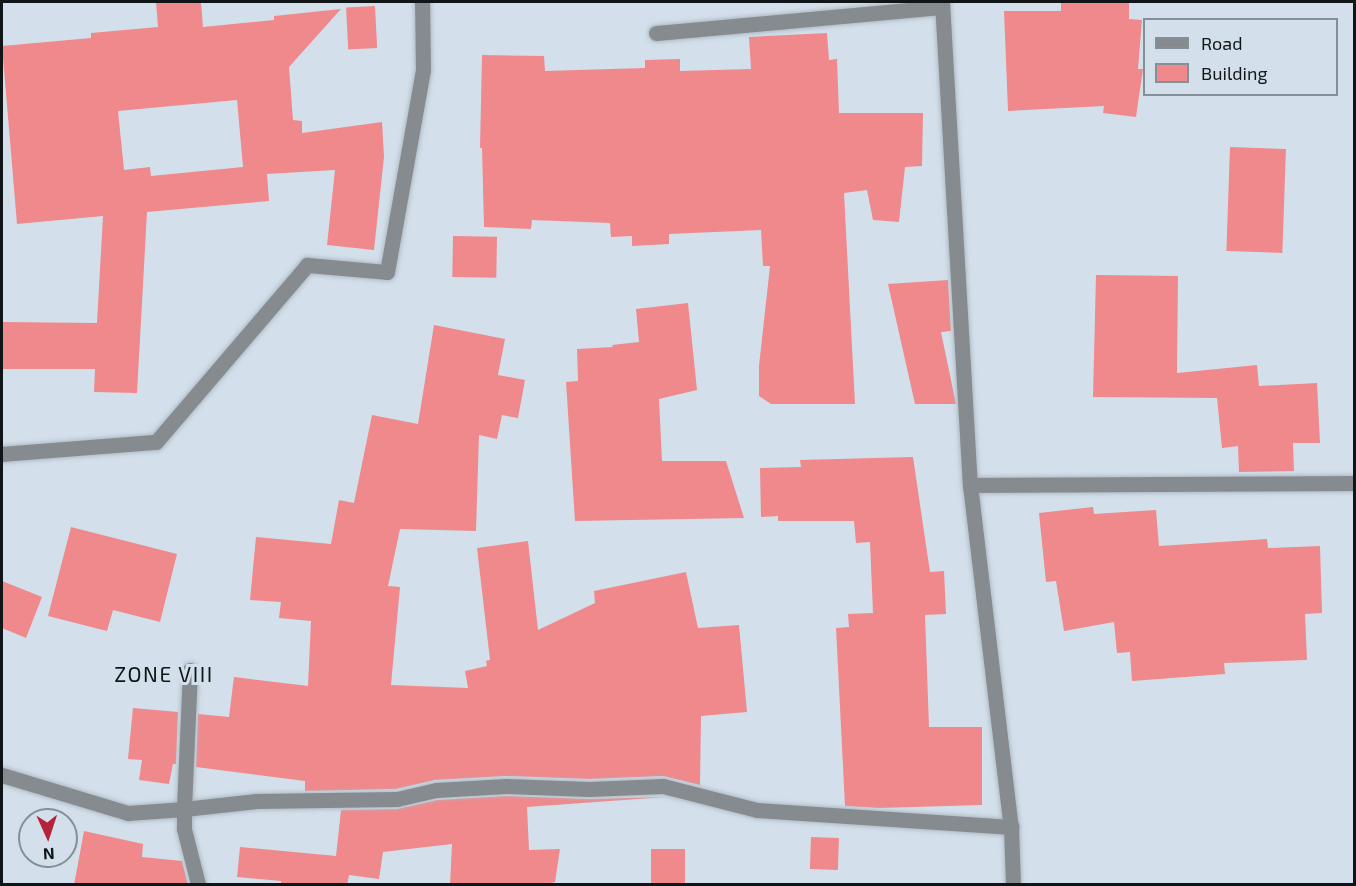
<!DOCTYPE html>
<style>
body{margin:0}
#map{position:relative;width:1356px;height:886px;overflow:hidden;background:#d3e0eb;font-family:"Exo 2",sans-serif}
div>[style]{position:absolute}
.building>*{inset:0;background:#ef898c;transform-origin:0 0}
.roads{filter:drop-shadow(0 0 2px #b0bbc5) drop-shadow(0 0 2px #b0bbc5)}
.minor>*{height:15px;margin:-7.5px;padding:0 7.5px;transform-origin:7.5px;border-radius:7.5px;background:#868b90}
span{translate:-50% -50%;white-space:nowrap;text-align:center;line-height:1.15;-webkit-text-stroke:6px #d3e0eb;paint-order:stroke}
.quarter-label{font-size:21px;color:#101518;letter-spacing:1.5px}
.frame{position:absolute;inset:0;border:3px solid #101518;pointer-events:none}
.legend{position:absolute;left:1143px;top:18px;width:195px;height:78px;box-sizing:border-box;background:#d3e0eb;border:2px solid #858f97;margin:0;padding:8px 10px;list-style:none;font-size:18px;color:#101518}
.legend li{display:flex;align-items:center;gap:12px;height:30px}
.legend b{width:30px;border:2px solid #858f97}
.north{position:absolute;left:18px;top:808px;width:60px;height:60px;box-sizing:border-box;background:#d3e0eb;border:2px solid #858f97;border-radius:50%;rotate:177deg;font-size:16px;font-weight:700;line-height:24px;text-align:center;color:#101518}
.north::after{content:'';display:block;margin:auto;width:21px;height:27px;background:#b5233b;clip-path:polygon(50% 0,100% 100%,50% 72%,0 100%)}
</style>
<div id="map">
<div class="building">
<i style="clip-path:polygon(evenodd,156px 2px,201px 2px,203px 27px,274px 20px,274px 16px,341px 9px,289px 67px,293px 120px,302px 121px,302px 133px,382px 122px,384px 157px,374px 250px,327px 245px,335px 170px,267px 174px,269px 201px,147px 212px,137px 393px,94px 392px,95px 369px,2px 369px,2px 322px,97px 323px,103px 216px,17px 224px,2px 46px,91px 38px,91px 33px,158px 27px,156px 2px,237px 100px,243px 167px,151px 176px,150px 167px,124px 170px,118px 111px,237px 100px)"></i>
<i style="clip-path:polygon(1061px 2px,1129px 2px,1129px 19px,1142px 20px,1138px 69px,1143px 69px,1136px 117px,1103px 113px,1104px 106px,1008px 111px,1004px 11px,1061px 11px)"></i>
<i style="left:375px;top:6px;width:42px;height:29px;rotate:87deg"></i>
<i style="clip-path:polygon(827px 33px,829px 60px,837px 59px,839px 113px,923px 113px,922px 166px,905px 167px,899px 222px,873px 220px,867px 190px,844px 193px,855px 404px,771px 404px,759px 396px,759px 366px,770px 266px,763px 266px,761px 230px,669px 234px,669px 244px,632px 246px,632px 236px,611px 237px,610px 223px,532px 220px,531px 229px,484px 227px,482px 148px,480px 148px,482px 55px,544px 56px,545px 71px,645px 68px,645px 60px,680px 59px,680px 71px,751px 69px,749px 37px)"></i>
<i style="left:1230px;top:147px;width:56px;height:104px;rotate:2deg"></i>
<i style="left:453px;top:236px;width:44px;height:41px;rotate:1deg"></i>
<i style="clip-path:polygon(1096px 275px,1178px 276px,1177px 373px,1257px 365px,1259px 386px,1317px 383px,1320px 443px,1293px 443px,1294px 471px,1239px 472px,1238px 446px,1222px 448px,1217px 398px,1093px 397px)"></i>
<i style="clip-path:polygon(948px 280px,951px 331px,941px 332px,956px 404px,915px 404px,888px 284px)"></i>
<i style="clip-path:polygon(688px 303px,697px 390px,659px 399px,662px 461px,726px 461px,744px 518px,575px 521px,566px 382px,578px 381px,577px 349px,613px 347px,612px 345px,639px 342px,636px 309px)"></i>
<i style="clip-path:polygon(434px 325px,505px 339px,498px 375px,525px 380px,518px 418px,502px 415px,497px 439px,479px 435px,476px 531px,400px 529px,388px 586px,400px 587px,391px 685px,468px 688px,465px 671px,487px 666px,486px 661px,490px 660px,477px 548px,528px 541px,538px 630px,595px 603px,594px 591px,686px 572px,698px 628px,739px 625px,747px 712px,701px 716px,700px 785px,663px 776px,589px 779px,506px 776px,435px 780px,396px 789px,305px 791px,305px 781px,196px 767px,198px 714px,229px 717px,234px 677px,308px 686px,311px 621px,279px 618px,281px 602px,250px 600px,256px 537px,331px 544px,339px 500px,354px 503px,372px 415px,418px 424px)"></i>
<i style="clip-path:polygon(913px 457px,930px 572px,944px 571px,946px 614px,925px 615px,929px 727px,982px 727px,982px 805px,879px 808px,845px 806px,836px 628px,849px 627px,848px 614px,873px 613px,870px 542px,856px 543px,854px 521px,778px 521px,778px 516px,761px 517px,760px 468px,801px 467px,800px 460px)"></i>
<i style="clip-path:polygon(1093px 507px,1094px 514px,1156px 510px,1159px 546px,1267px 539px,1268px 548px,1320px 546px,1322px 613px,1305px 614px,1307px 660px,1224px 663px,1225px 674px,1132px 681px,1130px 652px,1117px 653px,1114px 622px,1064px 631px,1056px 581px,1046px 582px,1039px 513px)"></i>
<i style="clip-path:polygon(71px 527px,177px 554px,160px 622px,113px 610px,107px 631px,48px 616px)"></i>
<i style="clip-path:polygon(2px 581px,42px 597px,26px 638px,2px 628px)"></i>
<i style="clip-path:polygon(133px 708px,178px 712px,176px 764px,173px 764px,169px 784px,139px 780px,142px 760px,128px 759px)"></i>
<i style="clip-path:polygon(506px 796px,589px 799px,665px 797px,527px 807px,529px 850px,560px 849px,555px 882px,542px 885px,450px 885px,452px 844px,383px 852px,379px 879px,349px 875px,347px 885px,281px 885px,281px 881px,237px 877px,240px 847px,336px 856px,341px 810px,397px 809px,437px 800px)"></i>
<i style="clip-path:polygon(84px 831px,143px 844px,142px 857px,182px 861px,188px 885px,74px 885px)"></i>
<i style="left:811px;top:837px;width:28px;height:32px;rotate:2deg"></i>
<i style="left:651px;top:849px;width:34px;height:36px"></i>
</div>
<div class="roads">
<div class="minor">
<i style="left:942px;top:2px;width:484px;rotate:86.7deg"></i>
<i style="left:970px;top:485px;width:344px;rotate:83.2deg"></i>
<i style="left:1011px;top:827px;width:57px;rotate:88deg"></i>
<i style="left:656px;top:33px;width:287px;rotate:-5.2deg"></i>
<i style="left:2px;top:454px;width:154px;rotate:-4.5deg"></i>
<i style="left:156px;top:442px;width:233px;rotate:-49.5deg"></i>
<i style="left:307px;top:265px;width:80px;rotate:5deg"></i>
<i style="left:387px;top:272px;width:205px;rotate:-79.9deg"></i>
<i style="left:423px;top:70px;width:68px;rotate:-90.8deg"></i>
<i style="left:970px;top:485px;width:384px;rotate:-0.3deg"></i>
<i style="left:190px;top:670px;width:139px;rotate:92.5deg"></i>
<i style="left:184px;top:809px;width:73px;rotate:-6.3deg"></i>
<i style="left:257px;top:801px;width:140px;rotate:-0.8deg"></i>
<i style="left:397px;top:799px;width:40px;rotate:-13deg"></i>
<i style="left:436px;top:790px;width:70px;rotate:-3.3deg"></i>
<i style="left:506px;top:786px;width:83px;rotate:2.1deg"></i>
<i style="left:589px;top:789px;width:74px;rotate:-2.3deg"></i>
<i style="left:663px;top:786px;width:97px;rotate:14.3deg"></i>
<i style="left:757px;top:810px;width:255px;rotate:3.8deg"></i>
<i style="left:2px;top:775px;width:132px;rotate:16.8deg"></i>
<i style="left:128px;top:813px;width:56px;rotate:-4.1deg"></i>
<i style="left:184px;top:809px;width:20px;rotate:90deg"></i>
<i style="left:184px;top:829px;width:57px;rotate:75.7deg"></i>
</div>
</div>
<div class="quarter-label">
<span style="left:164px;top:674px">ZONE VIII</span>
</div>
<div class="frame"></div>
<ul class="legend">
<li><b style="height:8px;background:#868b90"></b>Road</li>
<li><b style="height:16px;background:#ef898c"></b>Building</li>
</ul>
<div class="north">N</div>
</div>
